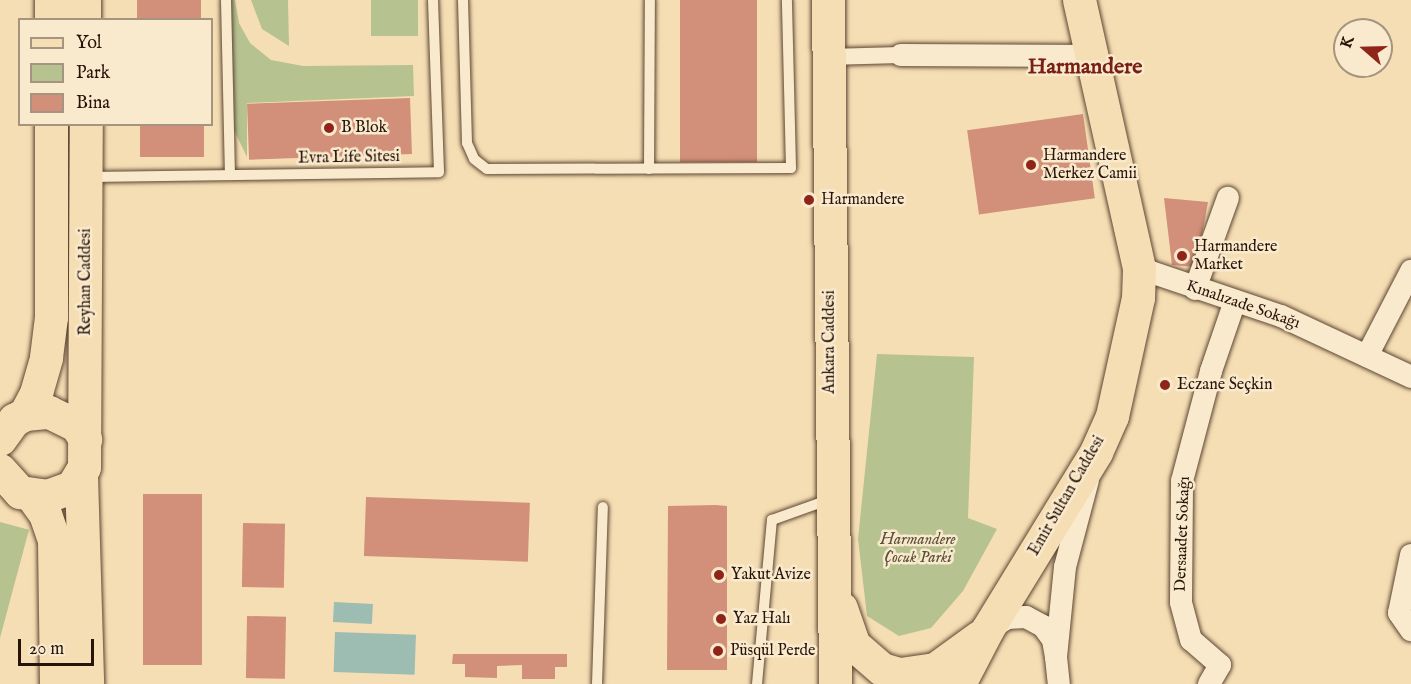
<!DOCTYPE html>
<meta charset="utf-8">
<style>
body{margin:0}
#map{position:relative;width:1411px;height:684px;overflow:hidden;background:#f6deb4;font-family:"IM FELL English",serif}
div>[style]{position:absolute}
.green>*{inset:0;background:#b7c291;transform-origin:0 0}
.water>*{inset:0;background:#9dbcb2;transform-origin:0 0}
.building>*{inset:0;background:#d28f79;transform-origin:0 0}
.roads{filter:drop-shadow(0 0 2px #5c4633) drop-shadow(0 0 2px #5c4633)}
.service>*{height:10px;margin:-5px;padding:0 5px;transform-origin:5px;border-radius:5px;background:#f9eace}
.pedestrian>*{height:16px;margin:-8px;padding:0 8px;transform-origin:8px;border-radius:8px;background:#f9eace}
.minor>*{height:22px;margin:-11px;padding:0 11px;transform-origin:11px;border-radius:11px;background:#f9eace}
.primary>*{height:33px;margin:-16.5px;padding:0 16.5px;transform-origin:16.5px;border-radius:16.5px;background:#f6deb4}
.dots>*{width:16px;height:16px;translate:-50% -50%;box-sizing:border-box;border:3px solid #f9eace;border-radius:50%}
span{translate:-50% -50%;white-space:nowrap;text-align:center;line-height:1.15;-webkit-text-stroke:5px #f9eace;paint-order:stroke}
.poi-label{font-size:16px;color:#281308}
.left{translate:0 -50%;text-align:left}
.street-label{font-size:16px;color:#281308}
.park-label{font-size:16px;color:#5a5038;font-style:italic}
.district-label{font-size:22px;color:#7a1f14;font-weight:700}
.legend{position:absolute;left:18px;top:18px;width:195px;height:108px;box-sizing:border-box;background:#f9eace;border:2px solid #a5947f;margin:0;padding:8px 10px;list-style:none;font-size:18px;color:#281308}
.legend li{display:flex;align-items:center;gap:12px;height:30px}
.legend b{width:30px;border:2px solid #a5947f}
.north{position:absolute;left:1333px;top:18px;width:60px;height:60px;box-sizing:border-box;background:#f9eace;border:2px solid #a5947f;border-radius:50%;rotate:290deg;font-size:16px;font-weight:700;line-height:24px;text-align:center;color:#281308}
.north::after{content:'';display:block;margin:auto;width:21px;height:27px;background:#8f2418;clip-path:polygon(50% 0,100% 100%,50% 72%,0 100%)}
.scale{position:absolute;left:18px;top:639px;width:76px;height:27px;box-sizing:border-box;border:3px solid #281308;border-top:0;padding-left:8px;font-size:18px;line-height:21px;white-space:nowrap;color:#281308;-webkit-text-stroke:4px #f9eace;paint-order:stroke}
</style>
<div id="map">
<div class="green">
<i style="clip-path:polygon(228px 0,235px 0,239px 23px,250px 43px,271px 60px,303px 66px,413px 65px,414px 96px,247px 103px,247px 157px,233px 128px)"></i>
<i style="clip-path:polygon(251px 0,288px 0,289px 46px,262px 29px)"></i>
<i style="left:371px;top:0;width:47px;height:36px"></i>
<i style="clip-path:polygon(877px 354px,974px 357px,968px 518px,997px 529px,963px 591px,931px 628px,899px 636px,867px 616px,858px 539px)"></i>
<i style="left:0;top:522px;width:30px;height:162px;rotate:15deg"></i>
</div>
<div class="water">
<i style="left:334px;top:602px;width:39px;height:20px;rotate:3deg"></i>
<i style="left:335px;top:632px;width:81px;height:40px;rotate:2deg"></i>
</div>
<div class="building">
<i style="left:137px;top:0;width:64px;height:20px"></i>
<i style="left:680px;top:0;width:77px;height:162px"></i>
<i style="left:410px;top:98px;width:56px;height:163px;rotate:88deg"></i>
<i style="left:1083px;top:114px;width:85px;height:117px;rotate:82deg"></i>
<i style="left:140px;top:124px;width:64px;height:33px"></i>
<i style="clip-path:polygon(1164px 198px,1208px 202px,1196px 267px,1172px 265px)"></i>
<i style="left:143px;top:494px;width:59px;height:171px"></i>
<i style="left:366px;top:497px;width:164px;height:59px;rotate:2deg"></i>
<i style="clip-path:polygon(716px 505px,727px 506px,727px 670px,667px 670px,668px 506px)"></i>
<i style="left:243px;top:523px;width:42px;height:64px;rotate:1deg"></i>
<i style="left:247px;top:616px;width:39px;height:62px;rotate:1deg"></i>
<i style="clip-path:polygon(453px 654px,567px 654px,567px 667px,555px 667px,555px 679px,522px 679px,522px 665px,497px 666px,497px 678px,465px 677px,465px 664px,452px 664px)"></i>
</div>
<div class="roads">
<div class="service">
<i style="left:226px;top:0;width:175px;rotate:88.7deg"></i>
<i style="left:463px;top:0;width:143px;rotate:88.4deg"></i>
<i style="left:467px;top:143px;width:17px;rotate:66deg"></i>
<i style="left:474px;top:159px;width:16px;rotate:38deg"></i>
<i style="left:487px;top:169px;width:304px;rotate:-0.2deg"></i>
<i style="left:791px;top:168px;width:168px;rotate:-91.4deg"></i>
<i style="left:649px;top:169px;width:169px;rotate:-89.7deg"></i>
<i style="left:90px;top:177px;width:349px;rotate:-0.8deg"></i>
<i style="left:439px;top:172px;width:172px;rotate:-92deg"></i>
<i style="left:597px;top:684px;width:177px;rotate:-88.1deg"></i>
<i style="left:757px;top:684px;width:165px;rotate:-84.8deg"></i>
<i style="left:772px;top:520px;width:59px;rotate:-19.7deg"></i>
</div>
<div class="pedestrian">
<i style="left:828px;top:57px;width:73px;rotate:-1.6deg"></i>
</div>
<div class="minor">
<i style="left:901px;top:55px;width:193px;rotate:0.3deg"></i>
<i style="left:1139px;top:268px;width:150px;rotate:18.7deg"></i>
<i style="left:1281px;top:316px;width:144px;rotate:25.1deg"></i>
<i style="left:1195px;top:289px;width:97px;rotate:-70.1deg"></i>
<i style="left:1367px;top:356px;width:96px;rotate:-62.6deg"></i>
<i style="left:1411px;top:555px;width:59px;rotate:101.7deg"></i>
<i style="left:1399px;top:613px;width:21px;rotate:55deg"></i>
<i style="left:988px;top:630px;width:22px;rotate:-32deg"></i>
<i style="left:1007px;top:618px;width:19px;rotate:-3deg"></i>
<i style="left:1026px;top:617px;width:19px;rotate:28deg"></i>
<i style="left:1043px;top:626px;width:17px;rotate:54deg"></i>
<i style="left:1053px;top:640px;width:17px;rotate:80deg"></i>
<i style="left:1056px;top:657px;width:90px;rotate:-84.3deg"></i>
<i style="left:1065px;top:567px;width:90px;rotate:-75.2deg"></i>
<i style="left:1056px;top:657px;width:27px;rotate:84deg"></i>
<i style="left:1209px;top:684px;width:22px;rotate:-60deg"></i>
<i style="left:1220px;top:665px;width:38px;rotate:-139deg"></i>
<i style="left:1191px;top:640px;width:39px;rotate:-105deg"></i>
<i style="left:1181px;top:602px;width:121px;rotate:-89.5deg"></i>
<i style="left:1182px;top:481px;width:114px;rotate:-75.2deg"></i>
<i style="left:1211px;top:371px;width:74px;rotate:-71.1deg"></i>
</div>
<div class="primary">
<i style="left:84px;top:0;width:20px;rotate:90deg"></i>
<i style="left:828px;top:0;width:684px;rotate:89.41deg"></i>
<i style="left:51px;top:20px;width:20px;rotate:-90deg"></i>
<i style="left:25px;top:414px;width:24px;rotate:-62deg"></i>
<i style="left:36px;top:393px;width:37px;rotate:-74deg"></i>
<i style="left:46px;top:357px;width:40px;rotate:-82.9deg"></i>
<i style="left:51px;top:317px;width:193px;rotate:-90deg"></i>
<i style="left:0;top:439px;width:24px;rotate:-54deg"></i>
<i style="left:14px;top:420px;width:13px;rotate:-29deg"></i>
<i style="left:25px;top:414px;width:24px;rotate:-5deg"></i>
<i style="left:49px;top:412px;width:30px;rotate:26deg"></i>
<i style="left:76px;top:425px;width:17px;rotate:57deg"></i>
<i style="left:0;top:470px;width:30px;rotate:48deg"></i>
<i style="left:20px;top:492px;width:27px;rotate:8deg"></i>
<i style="left:47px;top:496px;width:27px;rotate:-20deg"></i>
<i style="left:72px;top:487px;width:23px;rotate:-59deg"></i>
<i style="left:84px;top:467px;width:343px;rotate:-89.7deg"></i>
<i style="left:81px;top:476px;width:208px;rotate:88.3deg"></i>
<i style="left:32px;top:496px;width:22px;rotate:54deg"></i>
<i style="left:45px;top:514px;width:28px;rotate:71deg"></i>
<i style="left:54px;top:540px;width:144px;rotate:89.2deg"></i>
<i style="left:841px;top:608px;width:39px;rotate:71deg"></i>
<i style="left:854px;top:645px;width:37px;rotate:41deg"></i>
<i style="left:882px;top:669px;width:19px;rotate:16deg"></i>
<i style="left:900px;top:674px;width:35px;rotate:-8deg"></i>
<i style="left:935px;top:669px;width:54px;rotate:-36deg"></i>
<i style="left:959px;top:684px;width:61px;rotate:-62.6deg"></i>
<i style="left:987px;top:630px;width:209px;rotate:-58.5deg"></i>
<i style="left:1096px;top:452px;width:39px;rotate:-66deg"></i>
<i style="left:1112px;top:416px;width:121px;rotate:-77.6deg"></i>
<i style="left:1138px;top:298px;width:30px;rotate:-88deg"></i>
<i style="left:1139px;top:268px;width:275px;rotate:-102.6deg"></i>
</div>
</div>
<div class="dots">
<i style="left:329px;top:128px;background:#8f2418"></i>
<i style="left:1031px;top:165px;background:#8f2418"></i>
<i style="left:809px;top:200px;background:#8f2418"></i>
<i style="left:1182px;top:256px;background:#8f2418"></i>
<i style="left:1165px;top:385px;background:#8f2418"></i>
<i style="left:719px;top:575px;background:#8f2418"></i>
<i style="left:721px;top:619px;background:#8f2418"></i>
<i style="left:718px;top:651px;background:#8f2418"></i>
</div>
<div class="poi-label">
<span class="left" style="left:341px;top:128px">B Blok</span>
<span class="left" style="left:1043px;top:165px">Harmandere<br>Merkez Camii</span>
<span class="left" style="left:821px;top:200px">Harmandere</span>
<span class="left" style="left:1194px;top:256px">Harmandere<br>Market</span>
<span class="left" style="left:1177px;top:385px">Eczane Seçkin</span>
<span class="left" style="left:731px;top:575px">Yakut Avize</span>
<span class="left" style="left:733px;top:619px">Yaz Halı</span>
<span class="left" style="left:730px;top:651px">Püsqül Perde</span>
</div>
<div class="street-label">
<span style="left:349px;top:158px;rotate:-1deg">Evra Life Sitesi</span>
<span style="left:86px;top:282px;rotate:-90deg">Reyhan Caddesi</span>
<span style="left:1243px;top:305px;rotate:19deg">Kınalızade Sokağı</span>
<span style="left:830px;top:342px;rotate:-90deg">Ankara Caddesi</span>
<span style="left:1067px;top:496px;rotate:-60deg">Emir Sultan Caddesi</span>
<span style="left:1183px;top:534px;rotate:-88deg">Dersaadet Sokağı</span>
</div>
<div class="park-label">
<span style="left:918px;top:549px">Harmandere<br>Çocuk Parki</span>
</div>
<div class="district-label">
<span style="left:1085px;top:68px">Harmandere</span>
</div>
<ul class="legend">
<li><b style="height:8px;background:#f6deb4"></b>Yol</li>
<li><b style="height:16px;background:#b7c291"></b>Park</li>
<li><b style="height:16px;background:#d28f79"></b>Bina</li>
</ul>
<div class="north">K</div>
<div class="scale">20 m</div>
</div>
